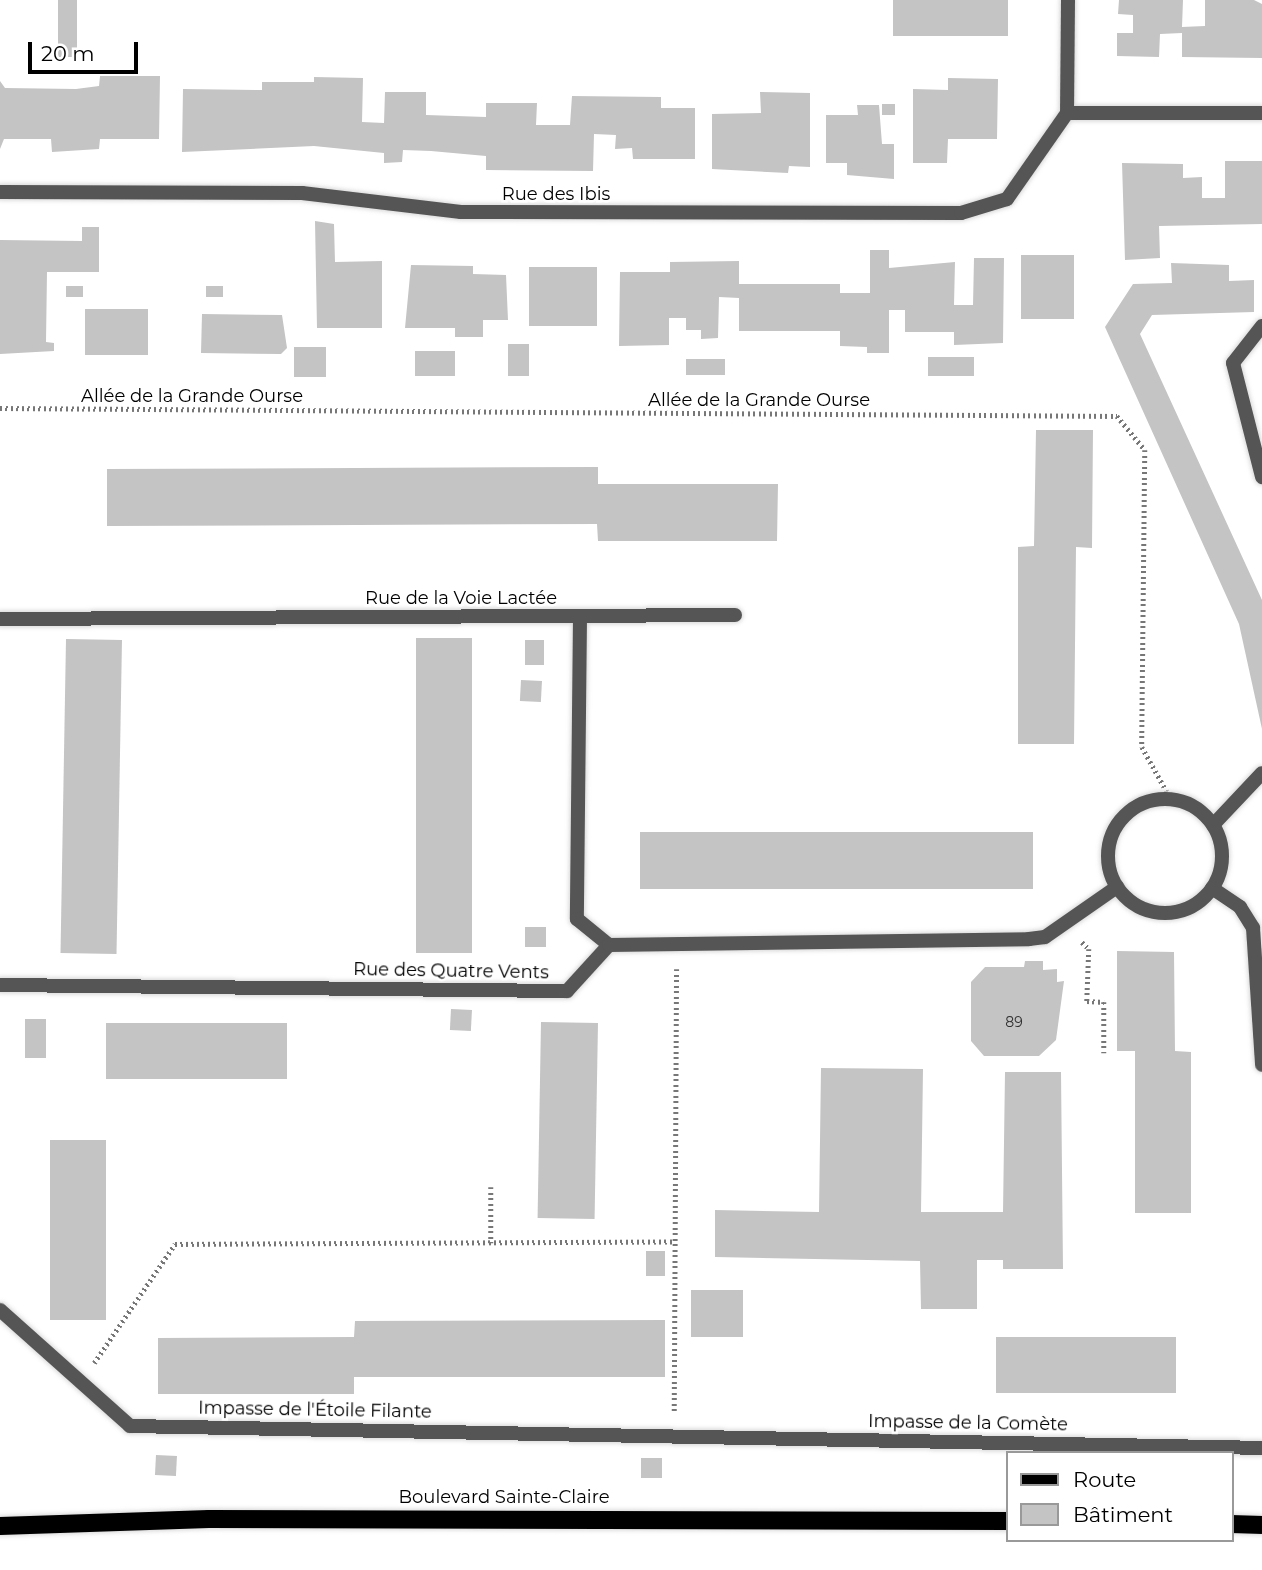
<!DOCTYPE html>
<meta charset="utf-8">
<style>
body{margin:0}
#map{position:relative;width:1262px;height:1570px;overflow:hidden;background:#fff;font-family:Montserrat,sans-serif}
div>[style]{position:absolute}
.building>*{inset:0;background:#c4c4c4;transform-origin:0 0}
.path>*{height:4.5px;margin-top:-2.25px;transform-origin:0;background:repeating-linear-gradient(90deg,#777 0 2px,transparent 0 5.5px)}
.roads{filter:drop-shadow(0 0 2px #dbdbdb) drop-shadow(0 0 2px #dbdbdb)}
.lane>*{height:14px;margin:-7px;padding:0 7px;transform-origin:7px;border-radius:7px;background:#555}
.street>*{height:14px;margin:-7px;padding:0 7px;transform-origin:7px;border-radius:7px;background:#555}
.street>.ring{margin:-7px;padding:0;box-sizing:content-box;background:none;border:14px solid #555;border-radius:50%}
.primary>*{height:18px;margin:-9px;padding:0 9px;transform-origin:9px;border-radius:9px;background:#000}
span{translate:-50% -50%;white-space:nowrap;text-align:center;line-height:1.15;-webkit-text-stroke:5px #fff;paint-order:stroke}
.number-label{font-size:14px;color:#313131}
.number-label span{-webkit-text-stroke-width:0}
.street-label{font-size:18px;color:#000}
.legend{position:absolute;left:1006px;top:1451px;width:228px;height:91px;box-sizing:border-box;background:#fff;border:2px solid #999;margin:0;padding:9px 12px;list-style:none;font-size:21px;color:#000}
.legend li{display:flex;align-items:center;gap:14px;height:35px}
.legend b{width:35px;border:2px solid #999}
.scale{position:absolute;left:28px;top:42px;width:110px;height:32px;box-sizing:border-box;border:4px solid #000;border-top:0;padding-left:9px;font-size:21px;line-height:24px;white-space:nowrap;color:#000;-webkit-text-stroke:5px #fff;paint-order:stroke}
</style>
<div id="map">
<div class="building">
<i style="left:58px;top:0;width:19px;height:57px"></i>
<i style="left:893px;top:0;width:115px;height:36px"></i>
<i style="clip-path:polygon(1119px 0,1183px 0,1182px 27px,1205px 26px,1205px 0,1254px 0,1262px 4px,1262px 58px,1182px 57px,1182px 33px,1160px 34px,1159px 57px,1117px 56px,1117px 33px,1133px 33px,1133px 15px,1118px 14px)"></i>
<i style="clip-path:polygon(100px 76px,160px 76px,159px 139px,100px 139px,99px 149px,52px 152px,51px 139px,4px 139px,0 149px,0 81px,5px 88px,76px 89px,99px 86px)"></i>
<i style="clip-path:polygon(314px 77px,363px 78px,362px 122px,384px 123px,385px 92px,426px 92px,426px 115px,486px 117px,486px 103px,537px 103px,536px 125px,570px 125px,572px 96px,661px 97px,661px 108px,695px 108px,695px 159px,633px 159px,632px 148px,615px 149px,616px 135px,594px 134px,593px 171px,486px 170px,486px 156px,431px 151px,403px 150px,402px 162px,384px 163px,384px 153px,314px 146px,182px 152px,183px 89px,262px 90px,262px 82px,314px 82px)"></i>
<i style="clip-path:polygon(948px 78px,998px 79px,997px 139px,948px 139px,947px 163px,913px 163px,913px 89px,948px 90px)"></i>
<i style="clip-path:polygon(760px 92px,810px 93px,810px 167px,789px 166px,788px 173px,712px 169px,712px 114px,761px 113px)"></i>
<i style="left:882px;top:104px;width:13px;height:11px"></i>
<i style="clip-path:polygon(857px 105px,879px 105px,882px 144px,894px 144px,894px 179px,847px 175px,847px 163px,826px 163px,826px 115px,858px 115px)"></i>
<i style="clip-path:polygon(1225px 161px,1262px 161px,1262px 224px,1159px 226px,1160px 258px,1125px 260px,1122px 163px,1183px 164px,1183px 178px,1202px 177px,1202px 198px,1225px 198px)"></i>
<i style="clip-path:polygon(315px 221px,334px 224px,335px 262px,382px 261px,382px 328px,317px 328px)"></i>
<i style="clip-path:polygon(82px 227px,99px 227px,99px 272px,47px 272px,46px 342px,54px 343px,54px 351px,0 354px,0 240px,82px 241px)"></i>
<i style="clip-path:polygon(870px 250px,889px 250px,889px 268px,955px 262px,954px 305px,973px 305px,974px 258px,1004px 258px,1003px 343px,954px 345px,954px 332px,905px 332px,905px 310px,889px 310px,889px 353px,867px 353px,867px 347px,840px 346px,840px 331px,739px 331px,739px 298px,719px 297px,718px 338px,701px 339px,701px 330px,686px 330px,686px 318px,669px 318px,669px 345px,619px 346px,620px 272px,670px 272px,670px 262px,739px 261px,739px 284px,840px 284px,840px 293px,870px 293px)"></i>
<i style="left:1021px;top:255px;width:53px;height:64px"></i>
<i style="clip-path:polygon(1171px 263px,1229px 265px,1229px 281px,1254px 280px,1254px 312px,1152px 315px,1140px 334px,1262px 600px,1262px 729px,1239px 624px,1105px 327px,1133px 284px,1172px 283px)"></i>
<i style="clip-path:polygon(411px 265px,473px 266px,473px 274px,506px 275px,508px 320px,483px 320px,483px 337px,455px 337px,455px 328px,405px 328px)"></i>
<i style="left:529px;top:267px;width:68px;height:59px"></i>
<i style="left:66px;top:286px;width:17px;height:11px"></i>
<i style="left:206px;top:286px;width:17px;height:11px"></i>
<i style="left:85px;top:309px;width:63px;height:46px"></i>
<i style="clip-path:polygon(202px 314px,282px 315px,287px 348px,281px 354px,201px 353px)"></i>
<i style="left:508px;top:344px;width:21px;height:32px"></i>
<i style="left:326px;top:347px;width:30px;height:32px;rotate:90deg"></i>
<i style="left:455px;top:351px;width:25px;height:40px;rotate:90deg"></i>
<i style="left:928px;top:357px;width:46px;height:19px"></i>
<i style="left:686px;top:359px;width:39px;height:16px"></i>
<i style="clip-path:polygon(1036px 430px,1093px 430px,1092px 548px,1076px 547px,1074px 744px,1018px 744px,1018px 547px,1034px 546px)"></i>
<i style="clip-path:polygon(598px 467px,598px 484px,778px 484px,777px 541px,598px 541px,597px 524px,107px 526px,107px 469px)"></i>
<i style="left:472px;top:638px;width:315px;height:56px;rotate:90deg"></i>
<i style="left:66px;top:639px;width:56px;height:314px;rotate:1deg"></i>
<i style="left:525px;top:640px;width:19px;height:25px"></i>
<i style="left:521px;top:680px;width:21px;height:21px;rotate:3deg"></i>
<i style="left:640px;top:832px;width:393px;height:57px"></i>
<i style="left:525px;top:927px;width:21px;height:20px"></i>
<i style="clip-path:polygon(1117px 951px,1174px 952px,1175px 1051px,1191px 1052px,1191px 1213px,1135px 1213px,1135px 1051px,1117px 1051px)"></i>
<i style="clip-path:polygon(1025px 961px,1043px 961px,1043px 970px,1057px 969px,1057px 982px,1064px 981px,1056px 1040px,1039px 1056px,984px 1056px,971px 1041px,971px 982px,985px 967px,1024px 967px)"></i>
<i style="left:451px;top:1009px;width:21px;height:21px;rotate:3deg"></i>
<i style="left:25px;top:1019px;width:21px;height:39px"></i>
<i style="left:541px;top:1022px;width:57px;height:196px;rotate:1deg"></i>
<i style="left:106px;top:1023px;width:181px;height:56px"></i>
<i style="clip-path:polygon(821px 1068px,923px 1069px,921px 1212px,1003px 1212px,1005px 1072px,1061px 1072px,1063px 1269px,1003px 1269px,1003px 1260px,977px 1260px,977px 1309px,921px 1309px,920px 1261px,715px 1257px,715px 1210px,819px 1212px)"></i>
<i style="left:106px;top:1140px;width:180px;height:56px;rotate:90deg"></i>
<i style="left:646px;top:1251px;width:19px;height:25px"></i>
<i style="left:743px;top:1290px;width:47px;height:52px;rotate:90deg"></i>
<i style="clip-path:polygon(665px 1320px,665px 1377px,354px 1377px,354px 1394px,158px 1394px,158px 1338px,354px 1337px,355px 1321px)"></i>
<i style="left:996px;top:1337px;width:180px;height:56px"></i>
<i style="left:156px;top:1455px;width:21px;height:20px;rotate:3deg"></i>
<i style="left:641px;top:1458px;width:21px;height:20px"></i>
</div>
<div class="path">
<i style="left:0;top:408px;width:1117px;rotate:0.41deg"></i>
<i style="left:1117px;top:416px;width:44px;rotate:50.5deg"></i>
<i style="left:1145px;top:450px;width:297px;rotate:90.6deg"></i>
<i style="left:1142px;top:747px;width:60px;rotate:60.9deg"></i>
<i style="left:1082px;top:942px;width:10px;rotate:45deg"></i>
<i style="left:1089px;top:949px;width:52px;rotate:92.2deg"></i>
<i style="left:1087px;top:1001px;width:17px;rotate:3deg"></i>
<i style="left:1104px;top:1002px;width:51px;rotate:90deg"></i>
<i style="left:491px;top:1187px;width:56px;rotate:90deg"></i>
<i style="left:94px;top:1363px;width:144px;rotate:-55.8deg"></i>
<i style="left:175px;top:1244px;width:499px;rotate:-0.3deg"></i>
<i style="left:674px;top:1411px;width:442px;rotate:-89.7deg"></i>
</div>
<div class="roads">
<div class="lane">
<i style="left:1262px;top:326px;width:47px;rotate:128.1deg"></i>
<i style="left:1233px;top:363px;width:118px;rotate:75.7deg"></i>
<i style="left:1213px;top:825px;width:71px;rotate:-46.7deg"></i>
</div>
<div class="street">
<i style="left:1068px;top:0;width:113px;rotate:90.5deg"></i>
<i style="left:1067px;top:113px;width:195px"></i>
<i style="left:0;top:192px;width:302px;rotate:0.2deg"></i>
<i style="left:302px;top:193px;width:160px;rotate:6.8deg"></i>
<i style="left:461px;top:212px;width:500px;rotate:0.11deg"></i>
<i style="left:961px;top:213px;width:48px;rotate:-16.9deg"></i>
<i style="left:1007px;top:199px;width:105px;rotate:-55.1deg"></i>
<i style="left:580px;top:617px;width:302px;rotate:90.6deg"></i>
<i style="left:577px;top:919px;width:41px;rotate:39.1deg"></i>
<i style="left:0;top:619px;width:735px;rotate:-0.31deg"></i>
<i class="ring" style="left:1108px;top:799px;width:100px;height:100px"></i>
<i style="left:1212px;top:888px;width:34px;rotate:34deg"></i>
<i style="left:1240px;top:907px;width:25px;rotate:58deg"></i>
<i style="left:1253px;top:928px;width:137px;rotate:86.2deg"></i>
<i style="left:0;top:985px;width:567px;rotate:0.61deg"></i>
<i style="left:567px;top:991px;width:62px;rotate:-47.6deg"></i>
<i style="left:609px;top:945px;width:420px;rotate:-0.8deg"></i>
<i style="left:1029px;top:939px;width:16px;rotate:-7deg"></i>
<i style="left:1045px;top:937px;width:88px;rotate:-34.8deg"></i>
<i style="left:0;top:1310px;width:174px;rotate:41.7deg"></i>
<i style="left:130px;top:1426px;width:1132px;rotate:1.11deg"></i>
</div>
<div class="primary">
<i style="left:1232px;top:1524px;width:30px;rotate:2deg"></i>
<i style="left:0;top:1526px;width:209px;rotate:-1.9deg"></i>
<i style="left:209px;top:1519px;width:799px;rotate:0.14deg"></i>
</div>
</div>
<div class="number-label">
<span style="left:1014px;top:1022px">89</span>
</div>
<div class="street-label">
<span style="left:556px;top:194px">Rue des Ibis</span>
<span style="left:192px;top:396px">Allée de la Grande Ourse</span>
<span style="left:759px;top:400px">Allée de la Grande Ourse</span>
<span style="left:461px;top:598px">Rue de la Voie Lactée</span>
<span style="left:451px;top:971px;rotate:1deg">Rue des Quatre Vents</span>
<span style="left:315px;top:1410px;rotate:1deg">Impasse de l'Étoile Filante</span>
<span style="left:968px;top:1423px;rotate:1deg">Impasse de la Comète</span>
<span style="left:504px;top:1497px">Boulevard Sainte-Claire</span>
</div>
<ul class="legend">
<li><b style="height:9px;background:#000"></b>Route</li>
<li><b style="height:19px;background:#c4c4c4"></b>Bâtiment</li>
</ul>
<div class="scale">20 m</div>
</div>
